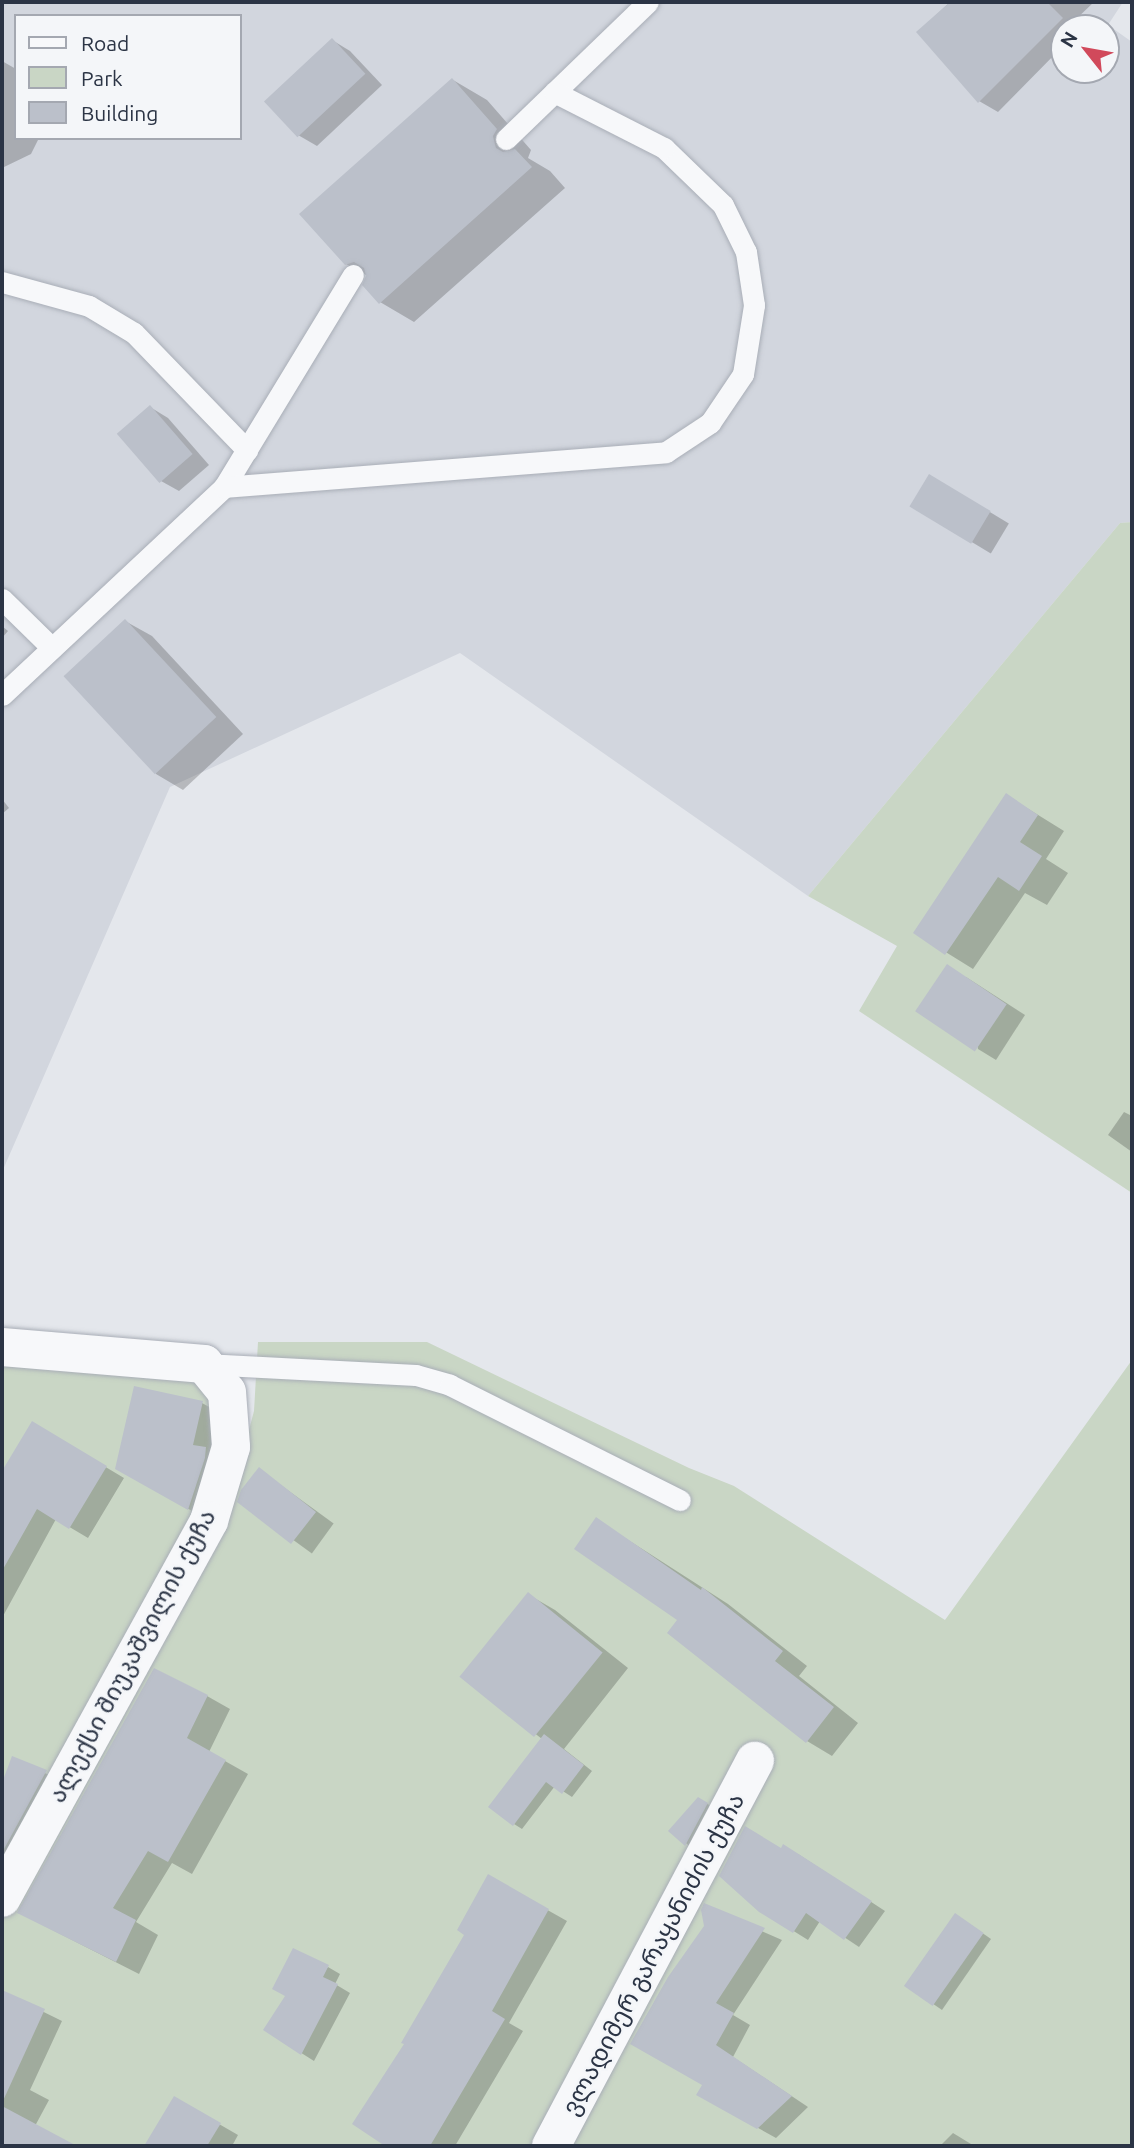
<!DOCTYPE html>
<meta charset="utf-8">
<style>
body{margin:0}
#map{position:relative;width:1134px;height:2148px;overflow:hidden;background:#e4e7ec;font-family:Ubuntu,"Noto Sans Georgian",sans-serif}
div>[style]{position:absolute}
.built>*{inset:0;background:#d2d6de}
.green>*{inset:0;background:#c9d6c5}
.shadow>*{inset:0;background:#0003;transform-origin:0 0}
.building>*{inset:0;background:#bbc0ca;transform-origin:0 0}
.roads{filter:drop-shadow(0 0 2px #a9aeb7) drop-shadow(0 0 2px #a9aeb7)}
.lane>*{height:21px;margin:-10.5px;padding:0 10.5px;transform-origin:10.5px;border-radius:10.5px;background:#f7f8fa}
.street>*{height:38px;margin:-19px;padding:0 19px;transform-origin:19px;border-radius:19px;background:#f7f8fa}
span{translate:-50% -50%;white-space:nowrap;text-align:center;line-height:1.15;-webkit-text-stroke:5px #f4f6f9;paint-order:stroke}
.street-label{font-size:24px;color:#2b3445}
.frame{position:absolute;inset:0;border:4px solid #2b3445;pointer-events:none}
.legend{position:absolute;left:14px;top:14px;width:228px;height:126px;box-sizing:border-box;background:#f4f6f9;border:2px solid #a4a8b1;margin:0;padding:9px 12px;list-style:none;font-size:21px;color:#2b3445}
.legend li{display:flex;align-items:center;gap:14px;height:35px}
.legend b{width:35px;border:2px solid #a4a8b1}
.north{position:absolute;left:1050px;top:14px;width:70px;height:70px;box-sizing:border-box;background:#f4f6f9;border:2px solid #a4a8b1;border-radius:50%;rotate:301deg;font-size:19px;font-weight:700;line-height:28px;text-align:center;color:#2b3445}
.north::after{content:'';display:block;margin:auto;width:24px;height:32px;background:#d1495b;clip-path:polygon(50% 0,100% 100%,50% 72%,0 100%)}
</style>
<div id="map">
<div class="built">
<i style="clip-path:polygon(evenodd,2px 2px,1123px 2px,1108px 25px,1132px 42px,1132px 522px,1120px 523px,808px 896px,460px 653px,170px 787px,2px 1172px,2px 2px,16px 16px,240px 16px,240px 138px,16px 138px,16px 16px,2px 2px,1064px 28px,1106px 28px,1106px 70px,1064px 70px,1064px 28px)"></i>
</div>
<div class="green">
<i style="clip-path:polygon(1132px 522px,1132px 1193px,859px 1011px,897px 946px,808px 896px,1120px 523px)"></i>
<i style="clip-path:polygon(258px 1342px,427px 1342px,689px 1468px,734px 1486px,945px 1620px,1132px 1360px,1132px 2146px,2px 2146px,2px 1920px,232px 1495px,254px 1411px)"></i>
<i style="clip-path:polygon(2px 1362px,194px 1379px,209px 1396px,213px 1421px,211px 1483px,2px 1863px)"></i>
</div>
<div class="shadow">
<i style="clip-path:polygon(950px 2px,1094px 2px,1073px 22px,1079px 28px,1064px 28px,1064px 45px,998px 112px,979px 101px,918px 32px)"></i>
<i style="clip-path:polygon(332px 40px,350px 51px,382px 85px,317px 146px,298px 135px,267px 101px)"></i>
<i style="clip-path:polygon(2px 61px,16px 69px,16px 138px,39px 138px,31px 154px,2px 168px)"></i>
<i style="clip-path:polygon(453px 80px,487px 100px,531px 150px,528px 158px,550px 171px,565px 188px,414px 322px,380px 302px,368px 276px,346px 264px)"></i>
<i style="clip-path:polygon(150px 407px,168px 418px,209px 465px,179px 491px,161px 481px)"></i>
<i style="left:930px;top:476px;width:92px;height:35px;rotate:31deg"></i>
<i style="clip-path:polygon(125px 621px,152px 636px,243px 734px,183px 790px,156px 774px)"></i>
<i style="clip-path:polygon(2px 626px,8px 631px,2px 638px)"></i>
<i style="clip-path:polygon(1006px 795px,1064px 831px,1046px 859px,1068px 873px,1047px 905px,1025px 893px,973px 969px,915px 933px)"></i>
<i style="clip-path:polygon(2px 799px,9px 808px,2px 814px)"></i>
<i style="clip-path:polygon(966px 977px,1025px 1015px,996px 1060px,978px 1049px)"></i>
<i style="clip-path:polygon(1124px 1112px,1132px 1116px,1132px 1152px,1108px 1135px)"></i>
<i style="clip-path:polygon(202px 1403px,220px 1413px,206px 1519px,117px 1468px)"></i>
<i style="clip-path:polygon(32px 1423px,124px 1478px,88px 1538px,56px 1519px,2px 1618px,2px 1474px)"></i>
<i style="left:260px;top:1470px;width:91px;height:37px;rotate:36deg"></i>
<i style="clip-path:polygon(597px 1520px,728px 1604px,807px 1666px,799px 1676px,858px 1723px,832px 1756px,807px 1741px,669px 1632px,679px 1620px)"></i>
<i style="clip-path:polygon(529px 1595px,555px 1610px,628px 1668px,564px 1749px,592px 1771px,572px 1797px,555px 1786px,522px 1829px,514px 1824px,542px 1739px,463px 1677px)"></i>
<i style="clip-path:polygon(207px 1696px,230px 1709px,209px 1752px,248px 1774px,192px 1874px,172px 1863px,136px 1922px,158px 1935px,139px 1974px,19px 1913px)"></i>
<i style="clip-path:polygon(13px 1759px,65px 1782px,2px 1872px,2px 1787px)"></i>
<i style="clip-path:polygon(699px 1799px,716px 1809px,695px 1850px,670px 1831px)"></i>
<i style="clip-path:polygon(798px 1854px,885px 1911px,859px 1947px,820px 1921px,808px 1940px,760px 1910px)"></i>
<i style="clip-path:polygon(489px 1877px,567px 1921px,509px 2023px,523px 2031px,455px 2146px,388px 2146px,354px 2124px,406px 2044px,467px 1934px)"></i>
<i style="clip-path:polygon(705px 1906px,782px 1940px,733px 2015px,750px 2025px,733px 2057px,808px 2107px,776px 2138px,699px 2095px,704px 2084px)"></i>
<i style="clip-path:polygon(965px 1921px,991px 1939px,942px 2010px,907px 1986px)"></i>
<i style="clip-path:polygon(328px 1967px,340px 1974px,335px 1984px,350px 1993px,314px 2061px,265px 2030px)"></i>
<i style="clip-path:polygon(3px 1992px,62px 2021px,30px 2090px,49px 2100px,35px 2126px,70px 2146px,2px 2146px)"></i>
<i style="clip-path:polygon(174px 2098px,238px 2135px,232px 2146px,152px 2146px,148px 2144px)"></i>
<i style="clip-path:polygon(953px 2133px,971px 2144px,974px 2146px,940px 2146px)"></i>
</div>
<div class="building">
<i style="clip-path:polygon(950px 2px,1047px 2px,1063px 18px,978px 103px,916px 32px)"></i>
<i style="left:332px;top:38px;width:49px;height:93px;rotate:47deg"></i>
<i style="clip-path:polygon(452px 78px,497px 129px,493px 136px,496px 148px,503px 152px,515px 149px,532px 167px,379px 304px,362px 285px,366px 276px,364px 268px,354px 262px,345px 265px,299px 214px)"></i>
<i style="left:150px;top:405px;width:65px;height:44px;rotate:49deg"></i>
<i style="left:929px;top:474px;width:72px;height:38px;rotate:31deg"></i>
<i style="left:125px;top:619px;width:134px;height:84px;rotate:47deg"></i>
<i style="clip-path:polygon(1006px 793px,1038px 815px,1020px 842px,1042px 856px,1019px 891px,998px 877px,945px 955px,913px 933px)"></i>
<i style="left:947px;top:964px;width:72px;height:57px;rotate:34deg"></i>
<i style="clip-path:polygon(134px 1386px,203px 1401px,193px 1445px,206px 1447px,205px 1458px,188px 1510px,115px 1469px)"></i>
<i style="clip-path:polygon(32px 1421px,107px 1466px,69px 1529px,37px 1509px,2px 1571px,2px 1471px)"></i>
<i style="clip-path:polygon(259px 1467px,316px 1512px,291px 1544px,237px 1502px,241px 1490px)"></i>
<i style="clip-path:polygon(596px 1517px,701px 1590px,702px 1587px,783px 1651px,775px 1661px,834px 1707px,806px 1743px,667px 1633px,677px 1620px,574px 1549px)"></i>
<i style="left:528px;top:1592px;width:96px;height:109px;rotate:39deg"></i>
<i style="clip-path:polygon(154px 1668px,208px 1695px,187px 1738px,226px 1760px,168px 1862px,148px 1851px,113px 1908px,136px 1920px,116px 1962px,17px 1913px)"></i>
<i style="clip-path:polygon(544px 1734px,584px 1765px,562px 1794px,546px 1782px,513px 1826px,488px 1807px)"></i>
<i style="clip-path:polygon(12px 1756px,47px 1770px,2px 1853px,2px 1783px)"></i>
<i style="clip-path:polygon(698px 1797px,708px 1803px,685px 1846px,668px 1831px)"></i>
<i style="clip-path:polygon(745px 1826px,781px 1848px,783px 1844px,872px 1901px,844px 1940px,806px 1913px,793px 1933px,759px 1912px,719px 1876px)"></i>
<i style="clip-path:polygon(488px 1874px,549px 1909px,492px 2011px,505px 2019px,430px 2146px,385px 2146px,352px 2124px,404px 2044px,401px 2043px,464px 1935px,457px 1930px)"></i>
<i style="clip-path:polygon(704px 1903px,765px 1928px,716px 2003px,734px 2013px,716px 2045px,792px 2096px,757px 2129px,696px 2095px,702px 2085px,630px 2044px,668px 1977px,704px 1926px,701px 1910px)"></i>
<i style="left:955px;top:1913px;width:35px;height:89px;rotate:35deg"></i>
<i style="clip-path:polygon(293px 1948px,329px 1965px,323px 1977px,338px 1984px,301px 2055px,263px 2030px,285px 1996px,272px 1989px)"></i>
<i style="clip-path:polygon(2px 1990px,45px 2009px,2px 2103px)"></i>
<i style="clip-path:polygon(174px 2096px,221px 2123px,207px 2146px,144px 2146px)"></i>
<i style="clip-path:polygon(2px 2106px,77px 2146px,2px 2146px)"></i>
</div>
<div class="roads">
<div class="lane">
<i style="left:506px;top:139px;width:197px;rotate:-44deg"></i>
<i style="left:2px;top:282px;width:90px;rotate:15.4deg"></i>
<i style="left:89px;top:306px;width:52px;rotate:31deg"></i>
<i style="left:134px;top:333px;width:163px;rotate:46deg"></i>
<i style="left:224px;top:487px;width:248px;rotate:-58.7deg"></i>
<i style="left:2px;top:599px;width:70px;rotate:44.4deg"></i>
<i style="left:2px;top:695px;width:304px;rotate:-43.1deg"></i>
<i style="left:224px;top:487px;width:443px;rotate:-4.5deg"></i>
<i style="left:666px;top:452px;width:53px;rotate:-33.4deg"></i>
<i style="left:710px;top:423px;width:59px;rotate:-56deg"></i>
<i style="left:743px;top:374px;width:70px;rotate:-80.9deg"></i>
<i style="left:754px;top:305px;width:54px;rotate:-98.6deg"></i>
<i style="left:746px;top:252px;width:52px;rotate:-116.1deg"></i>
<i style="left:723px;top:205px;width:82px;rotate:-136deg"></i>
<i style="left:664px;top:148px;width:123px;rotate:-153deg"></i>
<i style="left:204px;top:1364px;width:212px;rotate:3deg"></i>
<i style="left:416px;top:1375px;width:35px;rotate:16deg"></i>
<i style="left:450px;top:1385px;width:257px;rotate:26.6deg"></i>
</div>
<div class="street">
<i style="left:2px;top:1347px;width:203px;rotate:4.8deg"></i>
<i style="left:204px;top:1364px;width:36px;rotate:51deg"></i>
<i style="left:227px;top:1392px;width:55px;rotate:85.8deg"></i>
<i style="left:231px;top:1447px;width:77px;rotate:106.6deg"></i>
<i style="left:209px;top:1521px;width:430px;rotate:118.8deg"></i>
<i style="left:551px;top:2146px;width:436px;rotate:-62.1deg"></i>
</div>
</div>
<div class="street-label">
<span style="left:132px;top:1656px;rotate:-62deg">ალექსი შიუკაშვილის ქუჩა</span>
<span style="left:653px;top:1954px;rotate:-62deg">ვლადიმერ გარაყანიძის ქუჩა</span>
</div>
<div class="frame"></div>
<ul class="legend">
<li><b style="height:9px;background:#f7f8fa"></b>Road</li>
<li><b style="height:19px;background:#c9d6c5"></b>Park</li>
<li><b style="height:19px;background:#bbc0ca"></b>Building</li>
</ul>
<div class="north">N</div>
</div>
